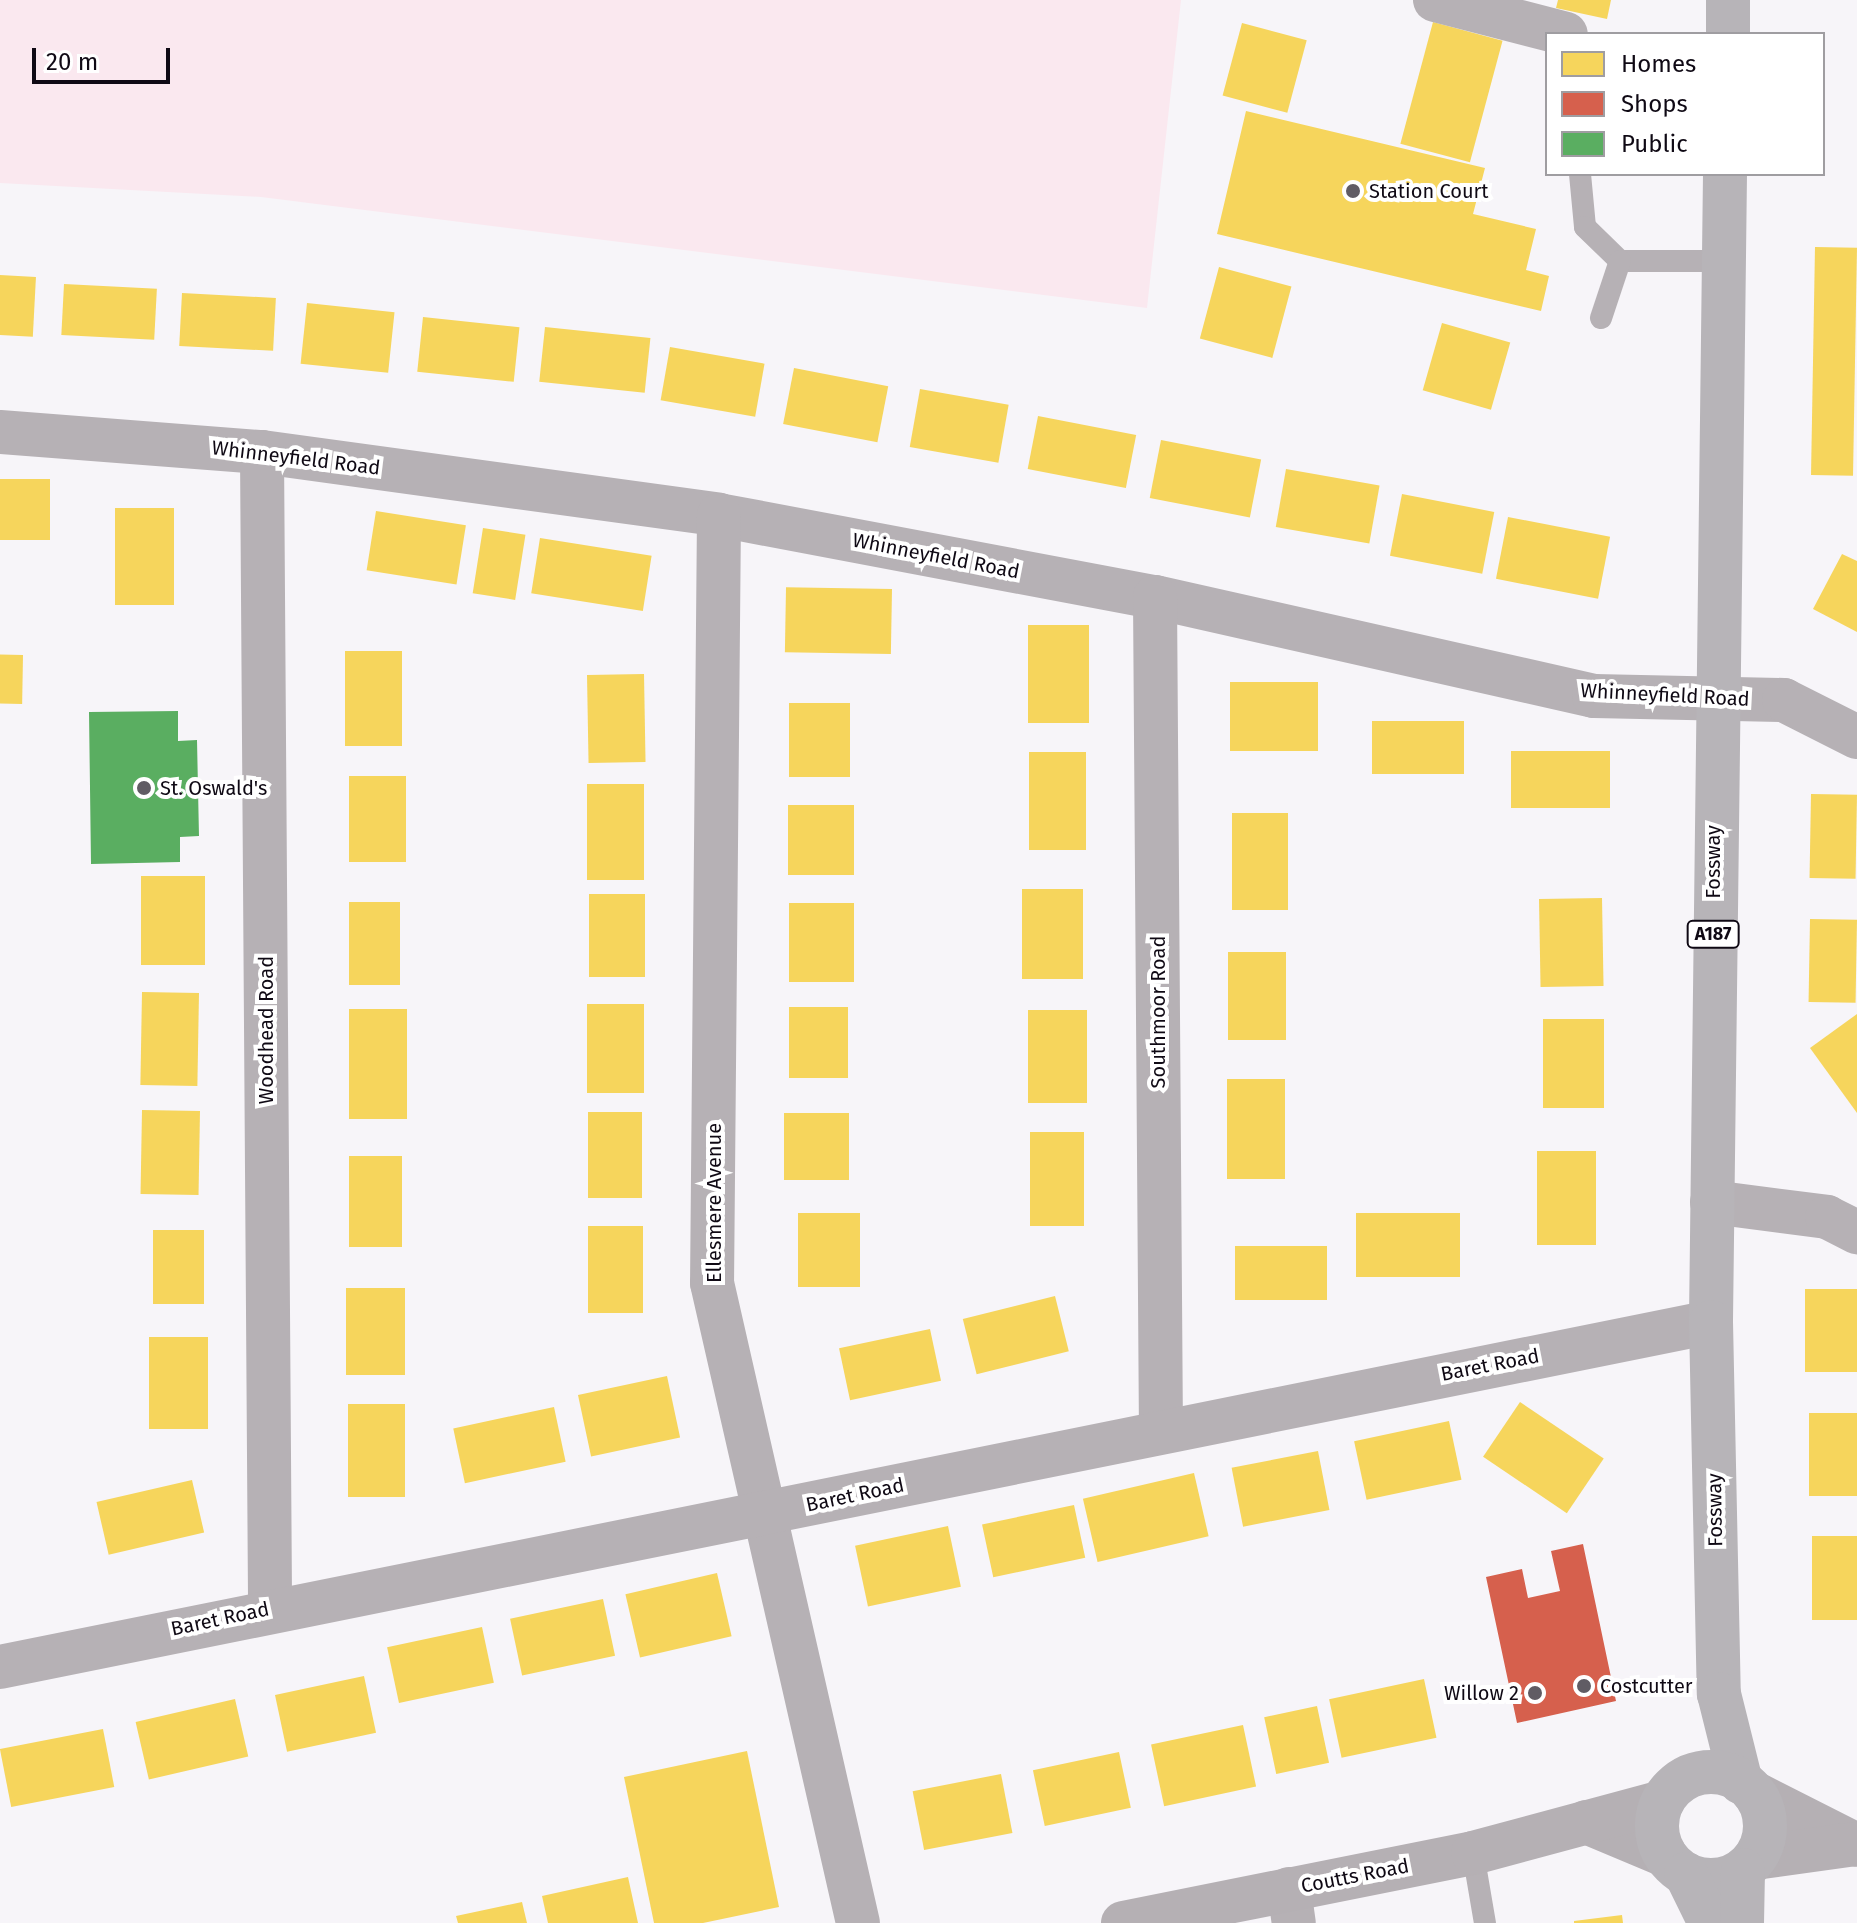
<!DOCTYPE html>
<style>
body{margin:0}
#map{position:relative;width:1857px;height:1923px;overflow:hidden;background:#f7f5f9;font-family:"Fira Sans",sans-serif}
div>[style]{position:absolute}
.green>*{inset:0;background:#fae8ef}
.homes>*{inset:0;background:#f6d55c;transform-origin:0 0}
.shops>*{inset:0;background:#d6604d}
.public>*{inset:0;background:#5aae61}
.lane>*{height:22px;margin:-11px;padding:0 11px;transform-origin:11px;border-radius:11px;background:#b6b1b5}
.street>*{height:44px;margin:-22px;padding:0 22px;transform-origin:22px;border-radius:22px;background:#b6b1b5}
.secondary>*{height:44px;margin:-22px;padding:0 22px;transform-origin:22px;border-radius:22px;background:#b5b0b4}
.primary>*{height:44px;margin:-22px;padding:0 22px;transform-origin:22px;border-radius:22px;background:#b7b4b8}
.primary>.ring{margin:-22px;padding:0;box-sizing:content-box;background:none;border:44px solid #b7b4b8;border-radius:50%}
.dots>*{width:22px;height:22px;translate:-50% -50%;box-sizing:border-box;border:4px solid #fff;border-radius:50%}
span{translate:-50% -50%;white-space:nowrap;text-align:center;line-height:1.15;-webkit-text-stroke:8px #fff;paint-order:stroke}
.shield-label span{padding:2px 6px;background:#fff;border:2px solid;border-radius:6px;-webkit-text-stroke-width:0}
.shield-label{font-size:18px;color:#0f0914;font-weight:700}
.poi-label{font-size:20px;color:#0f0914}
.left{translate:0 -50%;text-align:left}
.right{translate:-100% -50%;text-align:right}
.street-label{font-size:20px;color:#0f0914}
.legend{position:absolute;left:1545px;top:32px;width:280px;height:144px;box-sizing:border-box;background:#fff;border:2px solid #9f9da1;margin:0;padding:10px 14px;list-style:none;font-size:24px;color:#0f0914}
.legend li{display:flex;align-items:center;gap:16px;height:40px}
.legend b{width:40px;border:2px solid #9f9da1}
.scale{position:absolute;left:32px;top:48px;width:138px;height:36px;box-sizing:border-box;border:4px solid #0f0914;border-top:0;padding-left:10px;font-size:24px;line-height:28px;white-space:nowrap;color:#0f0914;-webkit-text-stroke:6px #fff;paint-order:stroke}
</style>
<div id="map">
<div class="green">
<i style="clip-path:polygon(0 0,1181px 0,1147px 308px,261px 197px,0 183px)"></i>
</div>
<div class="homes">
<i style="clip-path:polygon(1558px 0,1611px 0,1607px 19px,1556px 8px)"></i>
<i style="left:1433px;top:22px;width:72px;height:126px;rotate:15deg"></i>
<i style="left:1242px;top:23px;width:67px;height:75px;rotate:15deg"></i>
<i style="clip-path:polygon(1246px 111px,1485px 168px,1473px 214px,1536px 229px,1526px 270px,1549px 276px,1541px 311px,1217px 234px)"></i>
<i style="left:1815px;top:247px;width:42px;height:228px;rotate:1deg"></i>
<i style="left:1219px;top:267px;width:75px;height:74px;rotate:15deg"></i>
<i style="left:0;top:275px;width:36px;height:60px;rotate:3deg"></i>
<i style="left:64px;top:284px;width:93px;height:51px;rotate:3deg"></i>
<i style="left:182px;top:293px;width:94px;height:53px;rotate:3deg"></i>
<i style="left:307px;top:303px;width:88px;height:61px;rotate:6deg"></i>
<i style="left:423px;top:317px;width:97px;height:55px;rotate:6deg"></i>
<i style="left:1442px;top:323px;width:71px;height:70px;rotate:16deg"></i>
<i style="left:545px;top:327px;width:106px;height:55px;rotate:6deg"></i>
<i style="left:670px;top:347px;width:96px;height:54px;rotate:10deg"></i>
<i style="left:794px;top:368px;width:96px;height:57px;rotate:11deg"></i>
<i style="left:920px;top:389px;width:90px;height:59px;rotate:10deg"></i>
<i style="left:1038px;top:416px;width:100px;height:54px;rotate:11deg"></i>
<i style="left:1161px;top:440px;width:102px;height:59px;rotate:11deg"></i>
<i style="left:1286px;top:469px;width:95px;height:59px;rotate:10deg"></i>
<i style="left:0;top:479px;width:50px;height:61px"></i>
<i style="left:1402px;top:494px;width:94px;height:63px;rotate:11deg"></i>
<i style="left:115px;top:508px;width:59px;height:97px"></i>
<i style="left:376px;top:511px;width:91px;height:60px;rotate:9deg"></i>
<i style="left:1508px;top:517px;width:104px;height:63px;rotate:11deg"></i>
<i style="left:483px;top:528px;width:43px;height:66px;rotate:9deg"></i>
<i style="left:540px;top:538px;width:113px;height:56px;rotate:9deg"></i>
<i style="clip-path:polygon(1842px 554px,1857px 561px,1857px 632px,1813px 609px)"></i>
<i style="left:892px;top:589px;width:65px;height:106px;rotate:91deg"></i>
<i style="left:1089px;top:625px;width:98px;height:61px;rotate:90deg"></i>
<i style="left:345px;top:651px;width:57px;height:95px"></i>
<i style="left:23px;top:655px;width:49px;height:23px;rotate:91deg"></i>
<i style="left:644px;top:674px;width:88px;height:57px;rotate:89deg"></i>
<i style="left:1230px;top:682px;width:88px;height:69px"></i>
<i style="left:850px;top:703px;width:74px;height:61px;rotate:90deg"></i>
<i style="left:1464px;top:721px;width:53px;height:92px;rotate:90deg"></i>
<i style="left:1511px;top:751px;width:99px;height:57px"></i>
<i style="left:1029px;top:752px;width:57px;height:98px"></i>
<i style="left:349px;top:776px;width:57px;height:86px"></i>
<i style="left:587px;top:784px;width:57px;height:96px"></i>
<i style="left:1811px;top:794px;width:46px;height:84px;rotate:1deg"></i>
<i style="left:788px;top:805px;width:66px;height:70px"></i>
<i style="left:1232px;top:813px;width:56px;height:97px"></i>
<i style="left:141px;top:876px;width:64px;height:89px"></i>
<i style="left:1022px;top:889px;width:61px;height:90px"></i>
<i style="left:645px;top:894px;width:83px;height:56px;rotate:90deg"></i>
<i style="left:1602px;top:898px;width:88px;height:63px;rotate:89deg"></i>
<i style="left:349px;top:902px;width:51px;height:83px"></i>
<i style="left:789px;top:903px;width:65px;height:79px"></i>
<i style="left:1810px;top:919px;width:47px;height:83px;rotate:1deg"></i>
<i style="left:1228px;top:952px;width:58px;height:88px"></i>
<i style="left:142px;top:992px;width:57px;height:93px;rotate:1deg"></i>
<i style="left:587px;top:1004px;width:57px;height:89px"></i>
<i style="left:789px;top:1007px;width:59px;height:71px"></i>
<i style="left:349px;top:1009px;width:58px;height:110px"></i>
<i style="left:1087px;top:1010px;width:93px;height:59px;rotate:90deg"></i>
<i style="clip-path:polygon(1857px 1014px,1857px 1113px,1810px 1048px)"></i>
<i style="left:1543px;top:1019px;width:61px;height:89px"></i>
<i style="left:1227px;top:1079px;width:58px;height:100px"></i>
<i style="left:142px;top:1110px;width:58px;height:84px;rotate:1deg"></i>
<i style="left:642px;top:1112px;width:86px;height:54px;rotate:90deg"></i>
<i style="left:784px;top:1113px;width:65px;height:67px"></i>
<i style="left:1030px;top:1132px;width:54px;height:94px"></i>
<i style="left:1537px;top:1151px;width:59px;height:94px"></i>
<i style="left:402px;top:1156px;width:91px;height:53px;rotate:90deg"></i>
<i style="left:798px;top:1213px;width:62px;height:74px"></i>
<i style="left:1460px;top:1213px;width:64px;height:104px;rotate:90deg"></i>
<i style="left:588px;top:1226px;width:55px;height:87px"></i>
<i style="left:153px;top:1230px;width:51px;height:74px"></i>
<i style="left:1235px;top:1246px;width:92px;height:54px"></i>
<i style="left:346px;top:1288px;width:59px;height:87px"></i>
<i style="left:1857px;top:1289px;width:83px;height:52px;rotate:90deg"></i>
<i style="left:1055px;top:1296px;width:57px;height:95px;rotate:76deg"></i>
<i style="left:930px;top:1329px;width:53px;height:93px;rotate:78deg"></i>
<i style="left:149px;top:1337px;width:59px;height:92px"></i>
<i style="left:667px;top:1376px;width:63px;height:91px;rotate:78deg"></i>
<i style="left:1520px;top:1402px;width:101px;height:66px;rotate:34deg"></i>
<i style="left:348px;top:1404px;width:57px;height:93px"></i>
<i style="left:554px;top:1407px;width:56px;height:103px;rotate:78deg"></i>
<i style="left:1857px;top:1413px;width:83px;height:48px;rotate:90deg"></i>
<i style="left:1449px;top:1421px;width:60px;height:97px;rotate:78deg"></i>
<i style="left:1318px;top:1451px;width:60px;height:88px;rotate:79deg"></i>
<i style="left:1194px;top:1473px;width:65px;height:114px;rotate:77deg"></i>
<i style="left:192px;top:1480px;width:54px;height:98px;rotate:77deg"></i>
<i style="left:1074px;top:1505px;width:54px;height:94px;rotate:78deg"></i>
<i style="left:948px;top:1526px;width:62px;height:95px;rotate:78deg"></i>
<i style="left:1857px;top:1536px;width:84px;height:45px;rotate:90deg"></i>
<i style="left:717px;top:1573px;width:65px;height:94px;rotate:77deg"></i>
<i style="left:603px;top:1599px;width:58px;height:95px;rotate:78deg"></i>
<i style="left:482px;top:1627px;width:57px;height:97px;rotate:78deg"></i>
<i style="left:364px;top:1676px;width:58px;height:91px;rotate:78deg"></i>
<i style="left:1424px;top:1679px;width:60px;height:97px;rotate:78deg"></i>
<i style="left:235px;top:1699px;width:59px;height:102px;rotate:77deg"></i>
<i style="left:1317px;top:1706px;width:58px;height:54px;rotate:78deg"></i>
<i style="left:1243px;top:1725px;width:63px;height:94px;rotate:78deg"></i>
<i style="left:103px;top:1729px;width:59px;height:105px;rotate:79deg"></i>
<i style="clip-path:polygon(747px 1751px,779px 1907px,703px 1923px,654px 1923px,624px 1777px)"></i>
<i style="left:1119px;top:1752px;width:57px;height:88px;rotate:78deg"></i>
<i style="left:1001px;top:1774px;width:60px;height:90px;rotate:79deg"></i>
<i style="clip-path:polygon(628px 1877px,638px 1923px,548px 1923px,542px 1896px)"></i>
<i style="clip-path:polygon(522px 1902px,527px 1923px,458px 1923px,456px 1916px)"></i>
<i style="clip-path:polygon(1622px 1915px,1623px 1923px,1574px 1923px,1574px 1921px)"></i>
</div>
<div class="shops">
<i style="clip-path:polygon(1583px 1544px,1616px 1701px,1517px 1723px,1486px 1577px,1522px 1569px,1528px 1598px,1560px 1591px,1551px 1551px)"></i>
</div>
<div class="public">
<i style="clip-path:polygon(178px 711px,178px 741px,197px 740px,199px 836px,180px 837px,180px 862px,91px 864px,89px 712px)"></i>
</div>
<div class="lane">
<i style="left:1580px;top:174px;width:53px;rotate:84.6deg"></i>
<i style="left:1585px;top:227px;width:49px;rotate:44.2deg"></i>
<i style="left:1620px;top:261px;width:103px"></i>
<i style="left:1601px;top:318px;width:60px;rotate:-71.6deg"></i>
<i style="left:1473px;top:1853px;width:71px;rotate:80.3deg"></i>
</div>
<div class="street">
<i style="left:1435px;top:0;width:135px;rotate:14.5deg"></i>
<i style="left:0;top:432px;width:263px;rotate:4.4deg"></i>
<i style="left:262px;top:452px;width:461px;rotate:7.8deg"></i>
<i style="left:719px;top:515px;width:444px;rotate:10.7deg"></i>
<i style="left:1155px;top:597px;width:450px;rotate:12.7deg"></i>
<i style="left:1594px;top:696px;width:190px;rotate:1.2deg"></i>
<i style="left:1784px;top:700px;width:82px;rotate:26.9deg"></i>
<i style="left:262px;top:452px;width:1156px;rotate:89.6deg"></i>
<i style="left:719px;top:515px;width:768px;rotate:90.52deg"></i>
<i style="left:712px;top:1283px;width:656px;rotate:77.15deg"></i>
<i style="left:1155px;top:597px;width:831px;rotate:89.59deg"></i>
<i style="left:1712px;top:1202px;width:116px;rotate:7.4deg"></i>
<i style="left:1827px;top:1217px;width:34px;rotate:27deg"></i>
<i style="left:0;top:1667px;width:1745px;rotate:-11.4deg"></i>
<i style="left:1289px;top:1889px;width:34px;rotate:82deg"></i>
</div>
<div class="secondary">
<i style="left:1754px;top:1793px;width:115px;rotate:26.8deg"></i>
<i style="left:1586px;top:1822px;width:86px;rotate:22.7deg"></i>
<i style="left:1755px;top:1858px;width:100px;rotate:-8deg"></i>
<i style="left:1123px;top:1923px;width:357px;rotate:-11.3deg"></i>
<i style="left:1473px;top:1853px;width:196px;rotate:-15.1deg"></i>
</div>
<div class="primary">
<i style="left:1728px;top:34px;width:34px;rotate:-90deg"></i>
<i style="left:1725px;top:174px;width:1148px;rotate:90.7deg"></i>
<i style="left:1711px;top:1322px;width:372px;rotate:88.8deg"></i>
<i style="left:1719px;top:1694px;width:91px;rotate:76deg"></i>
<i class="ring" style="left:1657px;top:1772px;width:64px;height:64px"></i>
<i style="left:1686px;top:1874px;width:55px;rotate:63.9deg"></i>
<i style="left:1742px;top:1923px;width:53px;rotate:-88.9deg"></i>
</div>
<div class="dots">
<i style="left:1353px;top:191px;background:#605c64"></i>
<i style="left:144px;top:788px;background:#605c64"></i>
<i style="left:1584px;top:1686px;background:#605c64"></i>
<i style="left:1535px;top:1693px;background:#605c64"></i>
</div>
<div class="shield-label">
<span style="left:1713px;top:934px">A187</span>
</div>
<div class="poi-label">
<span class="left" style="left:1369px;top:191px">Station Court</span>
<span class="left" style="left:160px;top:788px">St. Oswald's</span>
<span class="left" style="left:1600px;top:1686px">Costcutter</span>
<span class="right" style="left:1519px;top:1693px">Willow 2</span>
</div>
<div class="street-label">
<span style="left:296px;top:458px;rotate:7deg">Whinneyfield Road</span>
<span style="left:936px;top:556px;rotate:11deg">Whinneyfield Road</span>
<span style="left:1665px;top:695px;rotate:3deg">Whinneyfield Road</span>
<span style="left:1713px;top:862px;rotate:-90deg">Fossway</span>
<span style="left:1158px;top:1012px;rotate:-90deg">Southmoor Road</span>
<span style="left:266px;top:1030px;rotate:-90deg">Woodhead Road</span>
<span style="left:714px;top:1203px;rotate:-90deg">Ellesmere Avenue</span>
<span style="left:1490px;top:1365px;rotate:-11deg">Baret Road</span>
<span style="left:855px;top:1495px;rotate:-12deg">Baret Road</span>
<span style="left:1715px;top:1510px;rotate:-91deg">Fossway</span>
<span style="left:220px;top:1619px;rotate:-12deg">Baret Road</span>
<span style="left:1355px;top:1876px;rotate:-11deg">Coutts Road</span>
</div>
<ul class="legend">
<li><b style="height:22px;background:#f6d55c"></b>Homes</li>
<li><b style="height:22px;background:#d6604d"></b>Shops</li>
<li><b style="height:22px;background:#5aae61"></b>Public</li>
</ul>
<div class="scale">20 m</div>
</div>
